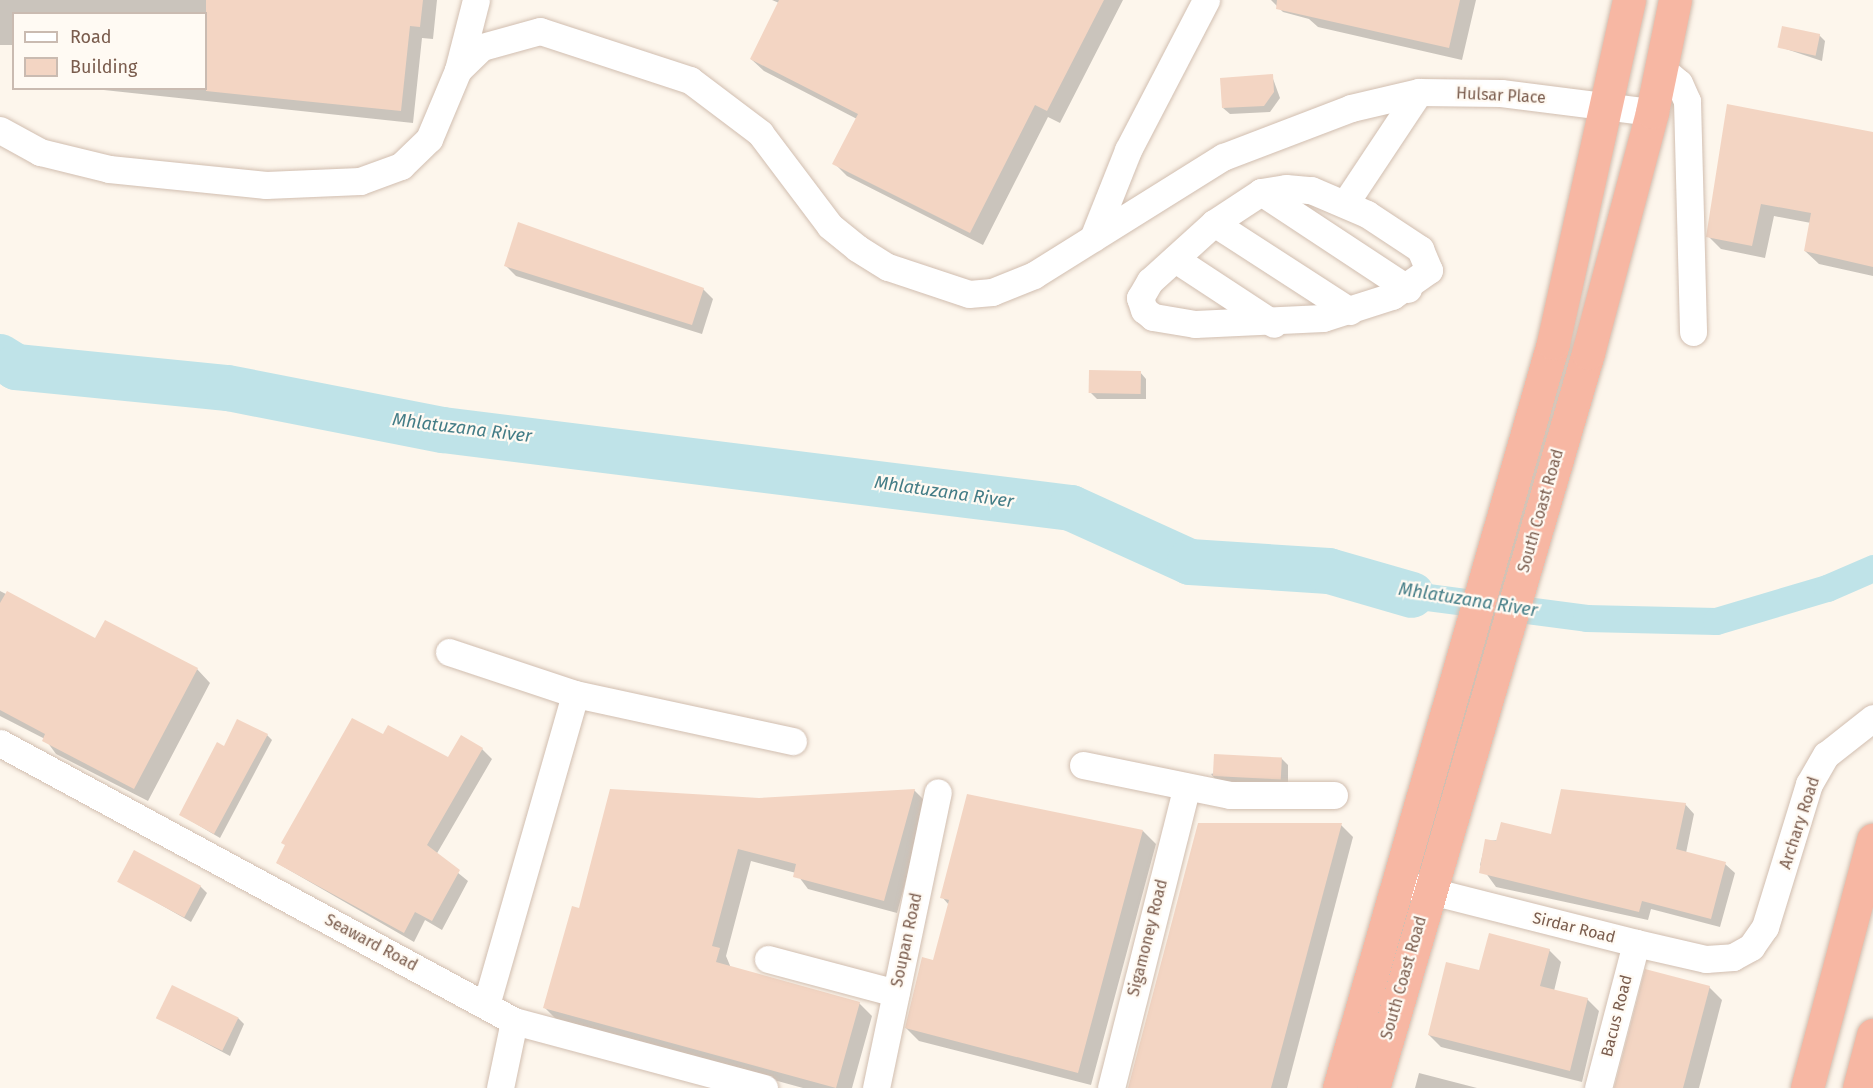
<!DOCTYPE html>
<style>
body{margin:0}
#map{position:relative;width:1873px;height:1088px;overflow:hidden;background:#fdf6ec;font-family:"Fira Sans",sans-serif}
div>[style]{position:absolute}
.shadow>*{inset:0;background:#0003}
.canal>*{height:27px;margin:-13.5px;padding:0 13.5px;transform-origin:13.5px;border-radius:13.5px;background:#bfe3e8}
.river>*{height:46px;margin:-23px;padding:0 23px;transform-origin:23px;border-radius:23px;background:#bfe3e8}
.building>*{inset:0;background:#f3d5c3;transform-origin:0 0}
.roads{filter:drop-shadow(0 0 2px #d1beb0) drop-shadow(0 0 2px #d1beb0)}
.minor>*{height:27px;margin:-13.5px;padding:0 13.5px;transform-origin:13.5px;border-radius:13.5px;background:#fff}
.highway>*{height:33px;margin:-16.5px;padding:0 16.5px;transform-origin:16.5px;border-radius:16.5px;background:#f7b7a3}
span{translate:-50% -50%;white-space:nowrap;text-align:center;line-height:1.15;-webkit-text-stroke:4.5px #fffaf3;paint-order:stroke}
.street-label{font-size:16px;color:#7a5c4d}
.water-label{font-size:18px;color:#437c86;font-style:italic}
.legend{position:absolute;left:12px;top:12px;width:195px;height:78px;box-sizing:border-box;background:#fffaf3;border:2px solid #cabbb1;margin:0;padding:8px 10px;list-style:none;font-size:18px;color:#7a5c4d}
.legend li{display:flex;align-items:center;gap:12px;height:30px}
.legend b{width:30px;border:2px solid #cabbb1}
</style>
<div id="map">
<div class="shadow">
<i style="clip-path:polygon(0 0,437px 0,433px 39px,422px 38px,413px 123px,85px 88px,206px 88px,206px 14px,14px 14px,14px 45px,0 45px)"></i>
<i style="clip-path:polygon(772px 0,1123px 0,1060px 123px,1048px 117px,983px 245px,847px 176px,834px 163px,857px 119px,764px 71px,751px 59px,779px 3px)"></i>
<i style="clip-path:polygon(1271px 0,1476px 0,1462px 60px,1318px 27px,1309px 19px,1283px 12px)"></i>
<i style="clip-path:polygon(1819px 35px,1825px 41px,1822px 61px,1780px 47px)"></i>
<i style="clip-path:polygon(1272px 76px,1280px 98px,1270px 112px,1230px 114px,1223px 108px)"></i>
<i style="clip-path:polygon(1873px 135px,1873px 276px,1819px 264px,1805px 251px,1811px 223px,1774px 216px,1765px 258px,1721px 249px,1708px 236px)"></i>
<i style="clip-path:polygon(506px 266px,703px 289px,713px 299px,702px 334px,516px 276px)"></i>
<i style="clip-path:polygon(1140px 372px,1146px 379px,1146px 399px,1097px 399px,1090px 392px)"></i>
<i style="clip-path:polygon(0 591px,96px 640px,197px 669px,210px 683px,148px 801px,56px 754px,45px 739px,0 716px)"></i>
<i style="clip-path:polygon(267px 735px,272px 740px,220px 838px,181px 815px,224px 748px)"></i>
<i style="clip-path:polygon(384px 736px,449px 759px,482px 749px,492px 759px,436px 855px,468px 881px,442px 930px,425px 920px,414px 942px,277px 863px)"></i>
<i style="clip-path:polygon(1281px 758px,1288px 765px,1288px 785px,1217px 781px,1211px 774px)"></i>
<i style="clip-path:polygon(914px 790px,927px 803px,897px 913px,808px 889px,796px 873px,751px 861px,726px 956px,731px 968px,859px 1003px,872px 1016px,852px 1088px,803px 1088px,558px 1021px,545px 1008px,580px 910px,759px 799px)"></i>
<i style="clip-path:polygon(1685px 804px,1694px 814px,1686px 853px,1725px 864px,1735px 873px,1720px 927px,1651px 909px,1648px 920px,1496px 887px,1480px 865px,1486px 841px,1552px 836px)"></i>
<i style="clip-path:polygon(1341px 825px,1353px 837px,1287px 1088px,1130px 1088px)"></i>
<i style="clip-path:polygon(1143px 831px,1156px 844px,1091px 1085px,919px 1041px,906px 1028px,935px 961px,949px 905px,942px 897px)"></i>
<i style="clip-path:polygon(119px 881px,200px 886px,207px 893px,191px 922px)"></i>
<i style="clip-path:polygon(1549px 950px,1561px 962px,1554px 991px,1587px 999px,1599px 1011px,1582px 1082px,1441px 1047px,1429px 1035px,1480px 972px)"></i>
<i style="clip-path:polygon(1709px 987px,1722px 1000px,1699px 1088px,1615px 1088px)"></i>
<i style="clip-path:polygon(158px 1018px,238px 1018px,244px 1024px,230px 1056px)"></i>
<i style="clip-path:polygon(1419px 1073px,1477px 1088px,1415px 1088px)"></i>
</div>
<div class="canal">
<i style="left:1412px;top:595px;width:176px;rotate:7.5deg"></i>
<i style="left:1586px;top:618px;width:130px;rotate:1.3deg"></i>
<i style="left:1716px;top:621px;width:116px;rotate:-16.6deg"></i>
<i style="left:1827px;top:588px;width:50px;rotate:-23.5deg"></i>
</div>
<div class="river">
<i style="left:0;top:357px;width:19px;rotate:32deg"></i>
<i style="left:16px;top:367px;width:213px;rotate:5.7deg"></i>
<i style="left:228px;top:388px;width:219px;rotate:11.1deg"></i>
<i style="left:443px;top:430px;width:633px;rotate:7.08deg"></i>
<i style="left:1071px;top:508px;width:131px;rotate:24.4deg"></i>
<i style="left:1190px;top:562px;width:139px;rotate:3.7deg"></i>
<i style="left:1329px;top:571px;width:86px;rotate:16.1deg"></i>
</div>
<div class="building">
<i style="clip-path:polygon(206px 0,423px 0,420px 27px,410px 26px,401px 111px,206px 91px)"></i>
<i style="clip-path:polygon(779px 0,1104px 0,1047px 111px,1035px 105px,970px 233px,832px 164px,858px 114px,750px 59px)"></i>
<i style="clip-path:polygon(1277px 0,1460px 0,1449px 48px,1276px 9px)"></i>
<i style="left:1782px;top:26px;width:39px;height:22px;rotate:12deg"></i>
<i style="clip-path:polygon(1273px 74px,1274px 92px,1264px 106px,1222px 108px,1220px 78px)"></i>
<i style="clip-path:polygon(1727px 104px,1873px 132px,1873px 267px,1804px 251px,1811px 213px,1761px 204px,1752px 246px,1706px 237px)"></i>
<i style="clip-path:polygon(518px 222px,704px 288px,692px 325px,504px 266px)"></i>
<i style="left:1089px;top:370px;width:52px;height:23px;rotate:1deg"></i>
<i style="clip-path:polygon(7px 591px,95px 638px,105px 620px,198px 668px,134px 789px,42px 741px,45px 734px,0 710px,0 603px)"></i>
<i style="clip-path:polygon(352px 718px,383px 734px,388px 725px,448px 757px,461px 735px,483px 748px,427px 845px,460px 870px,432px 921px,415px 912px,404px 933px,276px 863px,285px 845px,281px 843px)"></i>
<i style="clip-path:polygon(237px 719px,268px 734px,214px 834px,179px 815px,217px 742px,224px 746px)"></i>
<i style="left:1214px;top:754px;width:68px;height:22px;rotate:3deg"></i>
<i style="clip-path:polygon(610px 789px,759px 798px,915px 789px,884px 901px,793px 877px,796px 864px,738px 849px,712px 946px,720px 948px,716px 962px,860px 1002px,836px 1088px,543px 1008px,572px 906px,579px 908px)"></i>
<i style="clip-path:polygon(1561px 789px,1686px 803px,1676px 849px,1726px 862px,1711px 919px,1642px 901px,1639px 912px,1479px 873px,1485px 839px,1496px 841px,1501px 822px,1551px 834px)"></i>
<i style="clip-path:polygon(967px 794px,1143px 830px,1078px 1073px,905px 1028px,922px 957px,933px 960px,949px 900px,940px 898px)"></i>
<i style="clip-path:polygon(1198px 823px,1342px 823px,1271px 1088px,1128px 1088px)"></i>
<i style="left:134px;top:850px;width:76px;height:36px;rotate:28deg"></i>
<i style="clip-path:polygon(1489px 933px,1550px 949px,1540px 986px,1588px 998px,1570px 1071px,1428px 1035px,1446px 962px,1479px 970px)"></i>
<i style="clip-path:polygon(1645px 969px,1710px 986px,1683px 1088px,1614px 1088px)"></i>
<i style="left:172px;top:985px;width:74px;height:37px;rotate:26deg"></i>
</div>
<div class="roads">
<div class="minor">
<i style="left:1661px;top:68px;width:23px;rotate:40deg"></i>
<i style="left:1679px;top:83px;width:20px;rotate:66deg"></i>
<i style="left:1687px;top:101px;width:231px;rotate:88.5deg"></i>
<i style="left:458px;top:70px;width:72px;rotate:-75.6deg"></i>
<i style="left:0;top:130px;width:46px;rotate:28.8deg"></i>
<i style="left:40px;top:152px;width:71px;rotate:13.8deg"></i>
<i style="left:109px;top:169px;width:158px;rotate:5.8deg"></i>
<i style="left:266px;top:185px;width:94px;rotate:-2.4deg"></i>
<i style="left:360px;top:181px;width:44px;rotate:-20.1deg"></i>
<i style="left:401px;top:166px;width:39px;rotate:-44deg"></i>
<i style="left:429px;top:139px;width:75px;rotate:-67.2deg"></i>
<i style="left:458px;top:70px;width:33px;rotate:-44deg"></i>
<i style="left:482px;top:47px;width:60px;rotate:-15.4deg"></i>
<i style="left:540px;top:31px;width:158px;rotate:18.1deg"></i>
<i style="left:690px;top:80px;width:88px;rotate:37.1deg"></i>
<i style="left:760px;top:133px;width:116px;rotate:53deg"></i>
<i style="left:830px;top:226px;width:35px;rotate:39deg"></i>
<i style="left:857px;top:248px;width:36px;rotate:32deg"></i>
<i style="left:888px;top:267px;width:85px;rotate:18.4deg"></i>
<i style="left:969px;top:294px;width:23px;rotate:-5deg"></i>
<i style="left:992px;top:292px;width:45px;rotate:-22deg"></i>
<i style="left:1034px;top:275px;width:223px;rotate:-32deg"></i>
<i style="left:1223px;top:157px;width:137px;rotate:-20.9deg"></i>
<i style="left:1351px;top:108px;width:70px;rotate:-13.2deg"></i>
<i style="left:1419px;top:92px;width:82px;rotate:0.7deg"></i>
<i style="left:1501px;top:93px;width:152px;rotate:7.2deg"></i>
<i style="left:1286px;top:188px;width:25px;rotate:5deg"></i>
<i style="left:1311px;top:190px;width:61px;rotate:23.2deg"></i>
<i style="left:1367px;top:214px;width:64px;rotate:33.4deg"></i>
<i style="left:1420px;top:249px;width:23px;rotate:67deg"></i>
<i style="left:1429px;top:270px;width:45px;rotate:144.9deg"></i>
<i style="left:1392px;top:296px;width:72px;rotate:162.3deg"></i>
<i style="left:1323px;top:318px;width:128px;rotate:177.3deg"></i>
<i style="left:1195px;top:324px;width:43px;rotate:-170.5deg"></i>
<i style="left:1153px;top:317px;width:11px;rotate:-142deg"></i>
<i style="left:1144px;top:310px;width:13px;rotate:-108deg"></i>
<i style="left:1140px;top:298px;width:20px;rotate:-60deg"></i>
<i style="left:1150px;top:281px;width:86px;rotate:-42.2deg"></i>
<i style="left:1214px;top:223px;width:56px;rotate:-33.4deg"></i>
<i style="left:1261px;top:192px;width:25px;rotate:-9deg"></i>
<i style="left:1261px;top:192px;width:176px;rotate:33.4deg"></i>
<i style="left:1346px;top:202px;width:132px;rotate:-56.4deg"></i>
<i style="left:1214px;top:223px;width:162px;rotate:32.9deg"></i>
<i style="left:1093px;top:238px;width:95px;rotate:-68.3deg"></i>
<i style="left:1128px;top:150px;width:169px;rotate:-62.5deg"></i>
<i style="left:1175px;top:259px;width:118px;rotate:33.3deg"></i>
<i style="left:449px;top:652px;width:133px;rotate:18.4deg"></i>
<i style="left:0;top:743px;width:584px;rotate:28.41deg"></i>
<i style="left:514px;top:1021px;width:259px;rotate:15deg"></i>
<i style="left:1083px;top:765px;width:150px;rotate:11.5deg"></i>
<i style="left:1230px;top:795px;width:104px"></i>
<i style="left:1411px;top:886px;width:232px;rotate:14.2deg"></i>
<i style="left:1636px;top:943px;width:72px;rotate:12.9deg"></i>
<i style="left:1706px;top:959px;width:27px;rotate:-4deg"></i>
<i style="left:1733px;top:957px;width:21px;rotate:-29deg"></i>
<i style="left:1751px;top:947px;width:24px;rotate:-55deg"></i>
<i style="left:1765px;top:927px;width:150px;rotate:-72.9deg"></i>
<i style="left:1809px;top:784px;width:34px;rotate:-60deg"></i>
<i style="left:1826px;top:755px;width:60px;rotate:-38.2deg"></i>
<i style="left:768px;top:959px;width:132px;rotate:14.9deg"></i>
<i style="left:486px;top:1005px;width:323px;rotate:-74deg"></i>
<i style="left:575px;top:694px;width:223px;rotate:12.2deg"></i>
<i style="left:500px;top:1088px;width:68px;rotate:-78.2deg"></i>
<i style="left:876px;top:1088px;width:302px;rotate:-78.2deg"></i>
<i style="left:1111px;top:1088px;width:308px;rotate:-75.9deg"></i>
<i style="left:1598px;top:1088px;width:150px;rotate:-75.3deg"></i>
</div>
<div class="highway">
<i style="left:1339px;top:1088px;width:775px;rotate:-73.97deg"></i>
<i style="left:1553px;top:343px;width:351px;rotate:-77.5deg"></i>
<i style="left:1373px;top:1088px;width:766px;rotate:-73.69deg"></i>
<i style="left:1588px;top:353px;width:249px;rotate:-75.1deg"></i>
<i style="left:1652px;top:112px;width:114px;rotate:-78.4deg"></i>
<i style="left:1807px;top:1088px;width:257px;rotate:-75.1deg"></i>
<i style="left:1859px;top:1088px;width:55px;rotate:-75.2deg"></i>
</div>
</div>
<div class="street-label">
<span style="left:1501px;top:96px;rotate:3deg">Hulsar Place</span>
<span style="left:1541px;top:511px;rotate:-74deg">South Coast Road</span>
<span style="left:1800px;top:823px;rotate:-72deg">Archary Road</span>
<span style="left:1574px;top:928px;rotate:14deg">Sirdar Road</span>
<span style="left:1148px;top:938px;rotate:-76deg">Sigamoney Road</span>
<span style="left:907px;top:940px;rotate:-78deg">Soupan Road</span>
<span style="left:371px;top:943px;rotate:28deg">Seaward Road</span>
<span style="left:1404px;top:978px;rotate:-74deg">South Coast Road</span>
<span style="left:1617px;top:1016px;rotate:-76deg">Bacus Road</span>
</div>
<div class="water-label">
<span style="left:462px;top:428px;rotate:7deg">Mhlatuzana River</span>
<span style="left:944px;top:492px;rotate:8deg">Mhlatuzana River</span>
<span style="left:1468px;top:600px;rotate:9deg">Mhlatuzana River</span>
</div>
<ul class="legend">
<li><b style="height:8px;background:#fff"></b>Road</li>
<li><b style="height:16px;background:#f3d5c3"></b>Building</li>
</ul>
</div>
